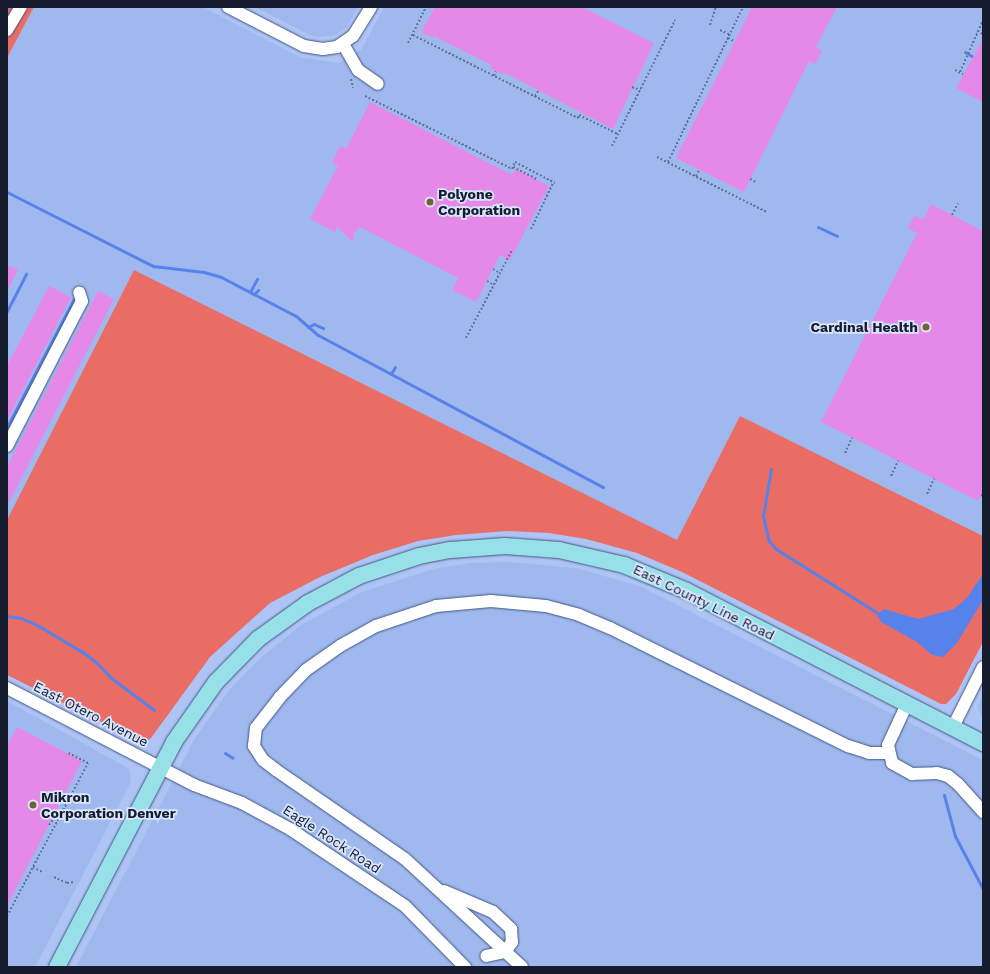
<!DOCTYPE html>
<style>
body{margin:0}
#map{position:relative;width:990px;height:974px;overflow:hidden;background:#aec4f5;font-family:"Work Sans",sans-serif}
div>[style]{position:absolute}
.built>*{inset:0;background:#9fb9ef}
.green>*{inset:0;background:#ea6d65}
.water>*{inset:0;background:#5882eb}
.stream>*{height:3px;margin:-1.5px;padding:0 1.5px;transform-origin:1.5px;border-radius:1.5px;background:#5882eb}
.building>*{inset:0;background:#e489e8}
.path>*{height:2px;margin-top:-1px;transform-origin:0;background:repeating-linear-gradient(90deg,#637294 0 2px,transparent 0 4px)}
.roads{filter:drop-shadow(0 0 1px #435681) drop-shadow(0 0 1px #435681)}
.minor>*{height:12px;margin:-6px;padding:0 6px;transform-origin:6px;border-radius:6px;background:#fff}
.major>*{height:16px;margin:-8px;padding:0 8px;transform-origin:8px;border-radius:8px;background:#98e0e8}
.dots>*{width:11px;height:11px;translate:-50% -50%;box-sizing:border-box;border:2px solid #d9e5fe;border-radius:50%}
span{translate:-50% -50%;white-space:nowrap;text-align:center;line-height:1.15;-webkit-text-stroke:3.5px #d9e5fe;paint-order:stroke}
.poi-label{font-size:14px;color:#141c2e;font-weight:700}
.left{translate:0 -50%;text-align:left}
.right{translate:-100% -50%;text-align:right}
.street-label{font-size:14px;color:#141c2e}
.frame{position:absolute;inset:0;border:8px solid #141c2e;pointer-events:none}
</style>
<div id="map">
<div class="built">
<i style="clip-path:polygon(34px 7px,203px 7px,300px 57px,339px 63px,361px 50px,384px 7px,983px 7px,983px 536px,740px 416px,677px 541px,134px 270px,7px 520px,7px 58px)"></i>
<i style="clip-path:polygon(255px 7px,358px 7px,347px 27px,335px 35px,319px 37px,312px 36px)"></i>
<i style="clip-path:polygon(509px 562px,576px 568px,640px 586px,983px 760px,983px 967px,76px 967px,195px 738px,229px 690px,257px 661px,301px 625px,362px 592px,433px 569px,471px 563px)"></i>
<i style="clip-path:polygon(983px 694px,983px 720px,978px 707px)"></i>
<i style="clip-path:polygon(7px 701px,128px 768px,131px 776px,130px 784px,35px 967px,7px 967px)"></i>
</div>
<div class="green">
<i style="clip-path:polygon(7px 7px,34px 7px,7px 58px)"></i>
<i style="clip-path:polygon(134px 270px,677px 540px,740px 416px,983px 536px,983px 642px,956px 694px,946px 704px,941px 704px,682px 572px,637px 553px,586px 539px,549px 533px,507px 531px,456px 535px,418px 541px,373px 555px,320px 577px,270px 603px,210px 657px,151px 738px,147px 741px,136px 739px,7px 675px,7px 520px)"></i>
</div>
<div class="water">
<i style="clip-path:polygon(983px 574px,983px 600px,957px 643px,943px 657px,932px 655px,917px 642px,881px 622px,877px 615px,884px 609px,918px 619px,954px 609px,967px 598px)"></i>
</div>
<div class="stream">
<i style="left:965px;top:52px;width:8px;rotate:30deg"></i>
<i style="left:7px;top:192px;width:164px;rotate:26.9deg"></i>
<i style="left:153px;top:266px;width:51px;rotate:6.7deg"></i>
<i style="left:204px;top:272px;width:18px;rotate:16deg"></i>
<i style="left:221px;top:277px;width:85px;rotate:27.5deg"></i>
<i style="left:296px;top:316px;width:29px;rotate:41deg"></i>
<i style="left:318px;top:335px;width:323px;rotate:28.1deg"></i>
<i style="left:818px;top:227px;width:21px;rotate:25deg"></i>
<i style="left:250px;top:292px;width:15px;rotate:-62deg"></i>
<i style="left:254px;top:294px;width:6px;rotate:-45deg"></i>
<i style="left:7px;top:311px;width:42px;rotate:-62.8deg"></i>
<i style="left:308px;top:327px;width:7px;rotate:-27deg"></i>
<i style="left:314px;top:324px;width:10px;rotate:24deg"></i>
<i style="left:391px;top:374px;width:8px;rotate:-60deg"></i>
<i style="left:7px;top:427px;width:144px;rotate:-62.4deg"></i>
<i style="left:771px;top:469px;width:48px;rotate:99.7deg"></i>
<i style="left:763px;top:516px;width:26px;rotate:77deg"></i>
<i style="left:769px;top:541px;width:11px;rotate:49deg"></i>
<i style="left:776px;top:549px;width:124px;rotate:32.2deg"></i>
<i style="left:7px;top:616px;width:14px;rotate:8deg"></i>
<i style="left:21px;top:618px;width:17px;rotate:24deg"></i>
<i style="left:37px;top:625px;width:55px;rotate:30.8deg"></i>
<i style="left:84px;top:653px;width:16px;rotate:38deg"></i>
<i style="left:97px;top:663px;width:19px;rotate:47deg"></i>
<i style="left:110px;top:677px;width:55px;rotate:36.9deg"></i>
<i style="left:225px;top:753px;width:9px;rotate:32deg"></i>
<i style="left:944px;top:795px;width:42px;rotate:75deg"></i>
<i style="left:955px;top:836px;width:60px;rotate:62.2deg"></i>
</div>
<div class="building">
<i style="clip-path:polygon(435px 7px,582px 7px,654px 43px,613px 129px,503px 72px,502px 74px,490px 68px,491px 65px,434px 36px,433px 38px,421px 32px)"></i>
<i style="clip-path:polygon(752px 7px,837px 7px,816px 47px,822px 51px,816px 64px,809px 61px,744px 192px,676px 158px)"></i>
<i style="clip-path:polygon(983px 39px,983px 102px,956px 88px)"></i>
<i style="clip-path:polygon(370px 102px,512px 175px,516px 169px,549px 186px,510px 260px,500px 255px,476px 302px,452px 290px,458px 278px,360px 227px,354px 233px,353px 242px,337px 227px,335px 232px,310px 219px,338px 166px,332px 163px,340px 146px,346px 149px)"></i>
<i style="clip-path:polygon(931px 204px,983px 231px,983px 491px,978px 501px,821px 422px,917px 233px,908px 228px,915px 215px,923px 220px)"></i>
<i style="clip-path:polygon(7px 265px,18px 270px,7px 291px)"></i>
<i style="clip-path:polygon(49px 286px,71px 297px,7px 421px,7px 366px)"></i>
<i style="clip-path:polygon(98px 291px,114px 299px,7px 506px,7px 467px)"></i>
<i style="clip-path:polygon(17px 727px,82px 761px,7px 906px,7px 746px)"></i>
</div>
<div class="path">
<i style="left:710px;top:25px;width:19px;rotate:-72deg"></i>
<i style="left:720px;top:30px;width:10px;rotate:24deg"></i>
<i style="left:977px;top:31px;width:7px;rotate:27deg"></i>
<i style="left:413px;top:35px;width:185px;rotate:26.7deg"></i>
<i style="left:578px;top:118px;width:3px;rotate:-72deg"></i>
<i style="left:579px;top:115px;width:43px;rotate:26deg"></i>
<i style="left:728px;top:38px;width:7px;rotate:27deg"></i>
<i style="left:408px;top:43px;width:40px;rotate:-63.4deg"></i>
<i style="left:955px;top:70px;width:9px;rotate:27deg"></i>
<i style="left:960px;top:72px;width:57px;rotate:-66.1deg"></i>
<i style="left:494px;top:76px;width:5px;rotate:-68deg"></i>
<i style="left:351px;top:79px;width:9px;rotate:77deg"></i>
<i style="left:632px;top:87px;width:9px;rotate:21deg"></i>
<i style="left:365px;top:96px;width:164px;rotate:26.4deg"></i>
<i style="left:512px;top:169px;width:8px;rotate:-67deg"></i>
<i style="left:515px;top:162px;width:45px;rotate:27.7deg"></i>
<i style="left:535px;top:96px;width:6px;rotate:-59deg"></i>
<i style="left:612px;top:146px;width:141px;rotate:-63.4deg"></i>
<i style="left:657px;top:157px;width:123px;rotate:26.6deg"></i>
<i style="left:668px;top:162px;width:172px;rotate:-64.2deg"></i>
<i style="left:513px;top:167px;width:27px;rotate:27deg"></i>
<i style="left:696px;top:176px;width:7px;rotate:-63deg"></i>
<i style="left:750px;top:179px;width:7px;rotate:27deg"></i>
<i style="left:952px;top:215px;width:13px;rotate:-63deg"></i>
<i style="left:531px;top:229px;width:51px;rotate:-64.4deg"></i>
<i style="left:493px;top:269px;width:8px;rotate:30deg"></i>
<i style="left:487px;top:281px;width:8px;rotate:30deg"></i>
<i style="left:466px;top:338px;width:99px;rotate:-62.4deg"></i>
<i style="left:845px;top:453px;width:17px;rotate:-65deg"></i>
<i style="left:891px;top:476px;width:17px;rotate:-65deg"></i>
<i style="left:927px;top:494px;width:17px;rotate:-65deg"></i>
<i style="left:981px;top:495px;width:2px;rotate:27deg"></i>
<i style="left:49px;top:825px;width:9px;rotate:-54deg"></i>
<i style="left:54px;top:818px;width:4px;rotate:27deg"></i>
<i style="left:33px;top:867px;width:10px;rotate:29deg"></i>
<i style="left:54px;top:877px;width:14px;rotate:25deg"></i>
<i style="left:67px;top:883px;width:7px;rotate:-8deg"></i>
<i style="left:7px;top:916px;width:173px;rotate:-62.1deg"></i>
<i style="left:88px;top:763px;width:22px;rotate:-153deg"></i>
</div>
<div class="roads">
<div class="minor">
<i style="left:228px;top:7px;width:85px;rotate:27.2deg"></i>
<i style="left:304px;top:46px;width:19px;rotate:9deg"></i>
<i style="left:323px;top:49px;width:14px;rotate:-8deg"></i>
<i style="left:337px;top:47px;width:19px;rotate:-35deg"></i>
<i style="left:353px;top:36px;width:34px;rotate:-58deg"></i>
<i style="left:7px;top:30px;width:27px;rotate:-59deg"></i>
<i style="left:343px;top:44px;width:30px;rotate:60deg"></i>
<i style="left:358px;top:70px;width:24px;rotate:35deg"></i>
<i style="left:7px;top:446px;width:163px;rotate:-62.7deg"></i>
<i style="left:82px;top:301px;width:9px;rotate:-108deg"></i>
<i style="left:7px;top:688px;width:211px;rotate:27.4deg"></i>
<i style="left:194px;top:785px;width:51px;rotate:20.6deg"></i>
<i style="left:242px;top:803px;width:55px;rotate:28.4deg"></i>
<i style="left:290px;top:829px;width:138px;rotate:33.8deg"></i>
<i style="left:405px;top:906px;width:86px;rotate:45.5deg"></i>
<i style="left:907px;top:704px;width:45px;rotate:114.9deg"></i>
<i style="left:888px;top:745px;width:18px;rotate:77deg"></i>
<i style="left:892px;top:763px;width:23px;rotate:29deg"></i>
<i style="left:912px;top:774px;width:25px;rotate:-2deg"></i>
<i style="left:937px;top:773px;width:11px;rotate:15deg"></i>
<i style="left:948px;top:776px;width:13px;rotate:39deg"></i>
<i style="left:958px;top:784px;width:38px;rotate:48deg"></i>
<i style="left:953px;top:727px;width:67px;rotate:-63.4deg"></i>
<i style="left:444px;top:891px;width:53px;rotate:23.2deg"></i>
<i style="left:493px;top:912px;width:25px;rotate:43deg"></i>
<i style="left:511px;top:929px;width:13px;rotate:86deg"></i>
<i style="left:512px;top:942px;width:12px;rotate:125deg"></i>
<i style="left:505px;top:952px;width:19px;rotate:168deg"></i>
<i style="left:522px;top:967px;width:159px;rotate:-137.3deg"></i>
<i style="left:405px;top:859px;width:157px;rotate:-145.4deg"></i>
<i style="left:276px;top:770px;width:16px;rotate:-142deg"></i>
<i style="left:263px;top:760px;width:17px;rotate:-123deg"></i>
<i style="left:254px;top:746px;width:18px;rotate:-84deg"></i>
<i style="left:256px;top:728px;width:39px;rotate:-52deg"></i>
<i style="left:280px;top:697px;width:37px;rotate:-46deg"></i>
<i style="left:306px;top:670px;width:42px;rotate:-35.2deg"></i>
<i style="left:340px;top:646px;width:41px;rotate:-29.1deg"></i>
<i style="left:376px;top:626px;width:63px;rotate:-18.4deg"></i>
<i style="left:436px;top:606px;width:55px;rotate:-5.2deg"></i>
<i style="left:491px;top:601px;width:55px;rotate:5.2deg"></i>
<i style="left:546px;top:606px;width:34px;rotate:15deg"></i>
<i style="left:579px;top:615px;width:34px;rotate:23deg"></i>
<i style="left:610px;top:628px;width:266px;rotate:26.4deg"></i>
<i style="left:848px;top:746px;width:22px;rotate:18deg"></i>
<i style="left:869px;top:753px;width:19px"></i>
</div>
<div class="major">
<i style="left:57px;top:967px;width:254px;rotate:-62.5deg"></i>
<i style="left:174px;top:742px;width:73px;rotate:-55deg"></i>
<i style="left:216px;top:682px;width:60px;rotate:-45.7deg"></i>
<i style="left:258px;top:639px;width:62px;rotate:-35.8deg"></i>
<i style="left:308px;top:603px;width:58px;rotate:-27.9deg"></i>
<i style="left:359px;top:576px;width:63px;rotate:-18.4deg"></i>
<i style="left:419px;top:556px;width:33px;rotate:-11deg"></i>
<i style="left:451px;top:550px;width:54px;rotate:-4.2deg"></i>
<i style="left:505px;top:546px;width:54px;rotate:4.2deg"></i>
<i style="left:559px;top:550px;width:67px;rotate:13deg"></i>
<i style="left:624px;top:565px;width:68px;rotate:22.4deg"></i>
<i style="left:687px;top:591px;width:333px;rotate:27.2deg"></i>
</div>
</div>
<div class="dots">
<i style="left:430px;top:202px;background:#75602f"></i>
<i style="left:926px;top:327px;background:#75602f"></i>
<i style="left:33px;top:805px;background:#75602f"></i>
</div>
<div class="poi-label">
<span class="left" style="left:438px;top:202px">Polyone<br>Corporation</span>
<span class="right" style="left:918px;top:327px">Cardinal Health</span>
<span class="left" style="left:41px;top:805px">Mikron<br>Corporation Denver</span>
</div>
<div class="street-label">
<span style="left:704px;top:602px;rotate:26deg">East County Line Road</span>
<span style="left:91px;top:714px;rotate:27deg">East Otero Avenue</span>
<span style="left:332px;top:839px;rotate:33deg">Eagle Rock Road</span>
</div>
<div class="frame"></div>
</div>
